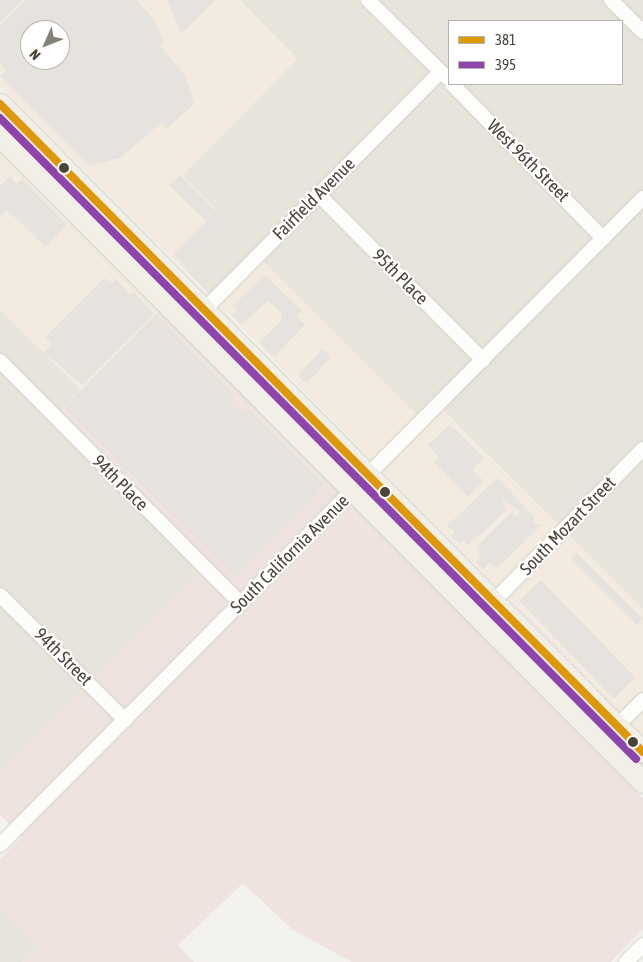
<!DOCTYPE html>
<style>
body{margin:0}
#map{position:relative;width:643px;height:962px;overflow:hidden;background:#f4f2ee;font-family:"Asap Condensed",sans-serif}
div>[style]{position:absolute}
.residential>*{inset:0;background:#e7e4dc}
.commercial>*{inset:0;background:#f3ebdf}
.medical>*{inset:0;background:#eee3df}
.parking>*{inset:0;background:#e6e3df;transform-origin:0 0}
.roads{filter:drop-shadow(0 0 1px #d2d0cb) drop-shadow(0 0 1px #d2d0cb)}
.minor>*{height:14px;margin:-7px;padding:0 7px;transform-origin:7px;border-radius:7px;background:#fdfdfc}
.primary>*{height:21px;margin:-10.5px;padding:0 10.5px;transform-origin:10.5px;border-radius:10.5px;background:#f2efe6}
.bus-1>*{height:8px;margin:-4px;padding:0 4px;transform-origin:4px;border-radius:4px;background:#dd9709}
.bus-2>*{height:8px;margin:-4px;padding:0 4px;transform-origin:4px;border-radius:4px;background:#8e44ad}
.dots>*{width:14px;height:14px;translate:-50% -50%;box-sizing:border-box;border:2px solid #fff;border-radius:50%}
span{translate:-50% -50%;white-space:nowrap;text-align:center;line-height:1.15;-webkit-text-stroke:4.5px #fff;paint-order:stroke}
.street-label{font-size:18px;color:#4b4439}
.legend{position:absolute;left:448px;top:20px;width:175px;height:65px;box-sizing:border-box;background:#fff;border:1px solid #b7b4b0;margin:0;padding:6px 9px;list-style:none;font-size:15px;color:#4b4439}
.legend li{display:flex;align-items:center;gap:10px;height:25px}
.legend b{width:25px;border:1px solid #b7b4b0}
.north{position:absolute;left:20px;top:20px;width:50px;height:50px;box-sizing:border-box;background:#fff;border:1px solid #b7b4b0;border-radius:50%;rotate:226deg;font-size:14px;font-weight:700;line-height:20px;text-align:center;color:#4b4439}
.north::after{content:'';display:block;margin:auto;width:18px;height:22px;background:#868178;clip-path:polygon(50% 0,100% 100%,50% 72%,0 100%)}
</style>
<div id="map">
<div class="residential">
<i style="clip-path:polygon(evenodd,239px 0,643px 0,643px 609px,437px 404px,420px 418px,256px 254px,213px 298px,184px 269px,183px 175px,297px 59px,239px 0,449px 21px,622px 21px,622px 84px,449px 84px,449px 21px)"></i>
<i style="clip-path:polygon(0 309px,80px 389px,59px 411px,210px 564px,0 773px)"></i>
<i style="clip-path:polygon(0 906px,39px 945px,22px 962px,0 962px)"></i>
</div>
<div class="commercial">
<i style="clip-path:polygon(evenodd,0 0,239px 0,297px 58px,183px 175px,230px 224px,184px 269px,0 86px,0 0,30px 30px,60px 30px,60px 60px,30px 60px,30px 30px)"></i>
<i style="clip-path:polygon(0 151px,159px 310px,80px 389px,0 309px)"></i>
<i style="clip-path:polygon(256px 254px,420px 418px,436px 403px,643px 609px,643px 735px,213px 298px)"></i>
</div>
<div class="medical">
<i style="clip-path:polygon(159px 310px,643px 798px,643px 929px,611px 962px,352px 962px,293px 930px,243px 883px,178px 945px,194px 962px,22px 962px,39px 945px,0 906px,0 859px,22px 837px,0 815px,0 773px,210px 564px,59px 411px)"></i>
</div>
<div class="parking">
<i style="clip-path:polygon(0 0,22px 0,0 22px)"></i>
<i style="clip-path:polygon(evenodd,25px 0,137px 0,155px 21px,164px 42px,160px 45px,186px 77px,194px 104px,167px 129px,161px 123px,120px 158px,89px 166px,0 77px,6px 70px,0 64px,0 25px,25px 0,30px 30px,60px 30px,60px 60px,30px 60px,30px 30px)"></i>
<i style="clip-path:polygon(167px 0,215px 0,181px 34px)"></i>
<i style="clip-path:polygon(180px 175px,229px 224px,186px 267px,173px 254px,206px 221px,169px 185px)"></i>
<i style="clip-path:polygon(10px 176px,17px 184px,22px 179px,67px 225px,45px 247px,7px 210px,0 217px,0 186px)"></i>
<i style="clip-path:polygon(265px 275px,302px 311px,297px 317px,305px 325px,274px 357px,259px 342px,281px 321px,282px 314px,268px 301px,242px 324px,232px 315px,237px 310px,231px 307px)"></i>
<i style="clip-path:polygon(104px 278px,112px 282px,116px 279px,130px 295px,134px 292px,154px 314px,82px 385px,44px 352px,52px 344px,45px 337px)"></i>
<i style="clip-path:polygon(156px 315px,234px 394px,228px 400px,243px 415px,249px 409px,323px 483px,316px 490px,319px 494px,235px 578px,65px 408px)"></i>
<i style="left:322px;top:349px;width:12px;height:36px;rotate:42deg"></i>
<i style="clip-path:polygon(450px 424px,484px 458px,472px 470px,484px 481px,468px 497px,434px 462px,439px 457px,428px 445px)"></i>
<i style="clip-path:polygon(497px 478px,535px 517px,533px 523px,542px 525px,497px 568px,489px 563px,483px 569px,476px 562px,481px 557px,476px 547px,511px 512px,518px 517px,519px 510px,502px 500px,506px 511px,467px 546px,464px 540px,459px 544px,451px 536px,455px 530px,446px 527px)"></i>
<i style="left:577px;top:553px;width:93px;height:8px;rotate:45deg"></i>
<i style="left:541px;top:580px;width:136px;height:30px;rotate:46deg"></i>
</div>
<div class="roads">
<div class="minor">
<i style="left:368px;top:0;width:110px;rotate:44.6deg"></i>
<i style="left:611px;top:0;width:45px;rotate:45deg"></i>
<i style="left:452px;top:84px;width:216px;rotate:45.6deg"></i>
<i style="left:318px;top:194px;width:234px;rotate:45.2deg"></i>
<i style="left:199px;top:315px;width:342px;rotate:-45.2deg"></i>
<i style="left:0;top:361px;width:342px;rotate:45.2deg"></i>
<i style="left:0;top:595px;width:177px;rotate:45deg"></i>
<i style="left:493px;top:602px;width:214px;rotate:-45.6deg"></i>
<i style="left:612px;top:731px;width:44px;rotate:-45deg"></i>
<i style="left:0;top:845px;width:912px;rotate:-45.18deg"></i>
<i style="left:626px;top:962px;width:24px;rotate:-45deg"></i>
</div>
<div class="primary">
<i style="left:0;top:104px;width:913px;rotate:45.22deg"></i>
<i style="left:0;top:136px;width:911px;rotate:45.13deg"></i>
</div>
</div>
<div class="bus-1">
<i style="left:0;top:104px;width:913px;rotate:45.22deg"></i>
</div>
<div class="bus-2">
<i style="left:0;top:118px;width:903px;rotate:45.22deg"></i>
</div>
<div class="dots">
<i style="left:64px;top:168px;background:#4b4439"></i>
<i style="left:385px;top:492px;background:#4b4439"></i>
<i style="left:633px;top:742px;background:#4b4439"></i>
</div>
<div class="street-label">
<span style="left:528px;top:161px;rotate:45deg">West 96th Street</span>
<span style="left:314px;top:199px;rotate:-45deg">Fairfield Avenue</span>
<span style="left:400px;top:277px;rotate:45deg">95th Place</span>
<span style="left:120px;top:483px;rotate:45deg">94th Place</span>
<span style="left:568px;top:526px;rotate:-46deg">South Mozart Street</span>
<span style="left:290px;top:554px;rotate:-45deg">South California Avenue</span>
<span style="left:63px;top:657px;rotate:45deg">94th Street</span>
</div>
<ul class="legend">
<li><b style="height:6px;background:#dd9709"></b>381</li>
<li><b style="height:6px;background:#8e44ad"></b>395</li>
</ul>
<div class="north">N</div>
</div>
